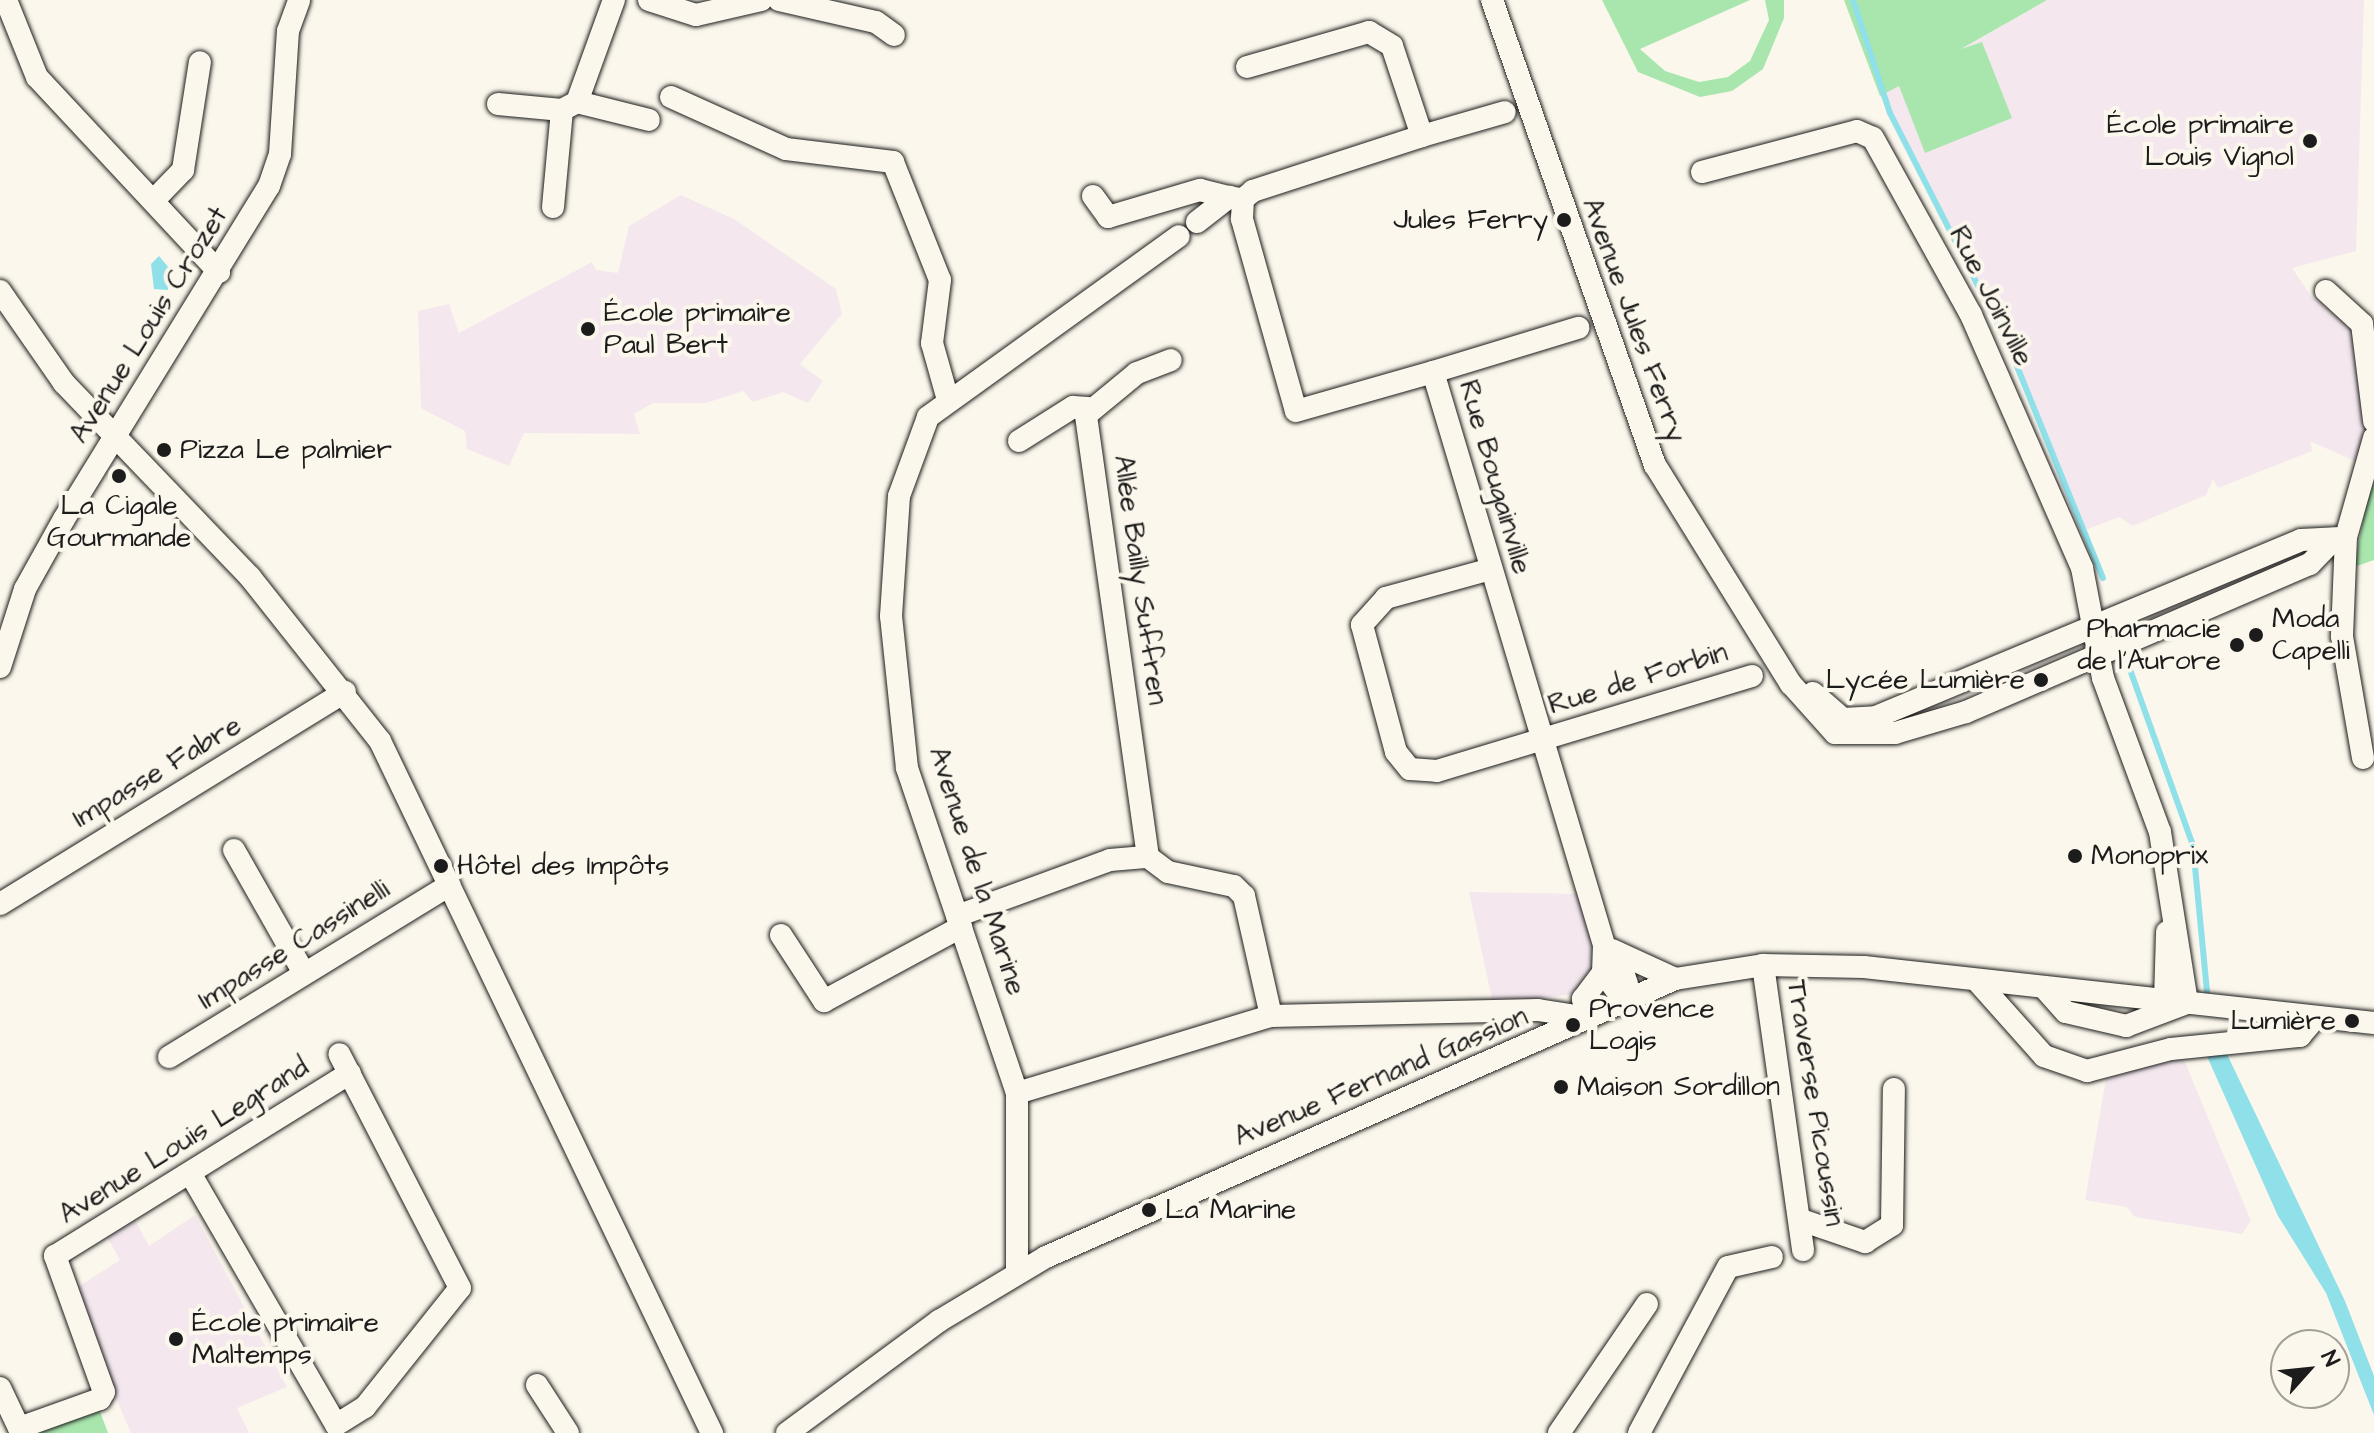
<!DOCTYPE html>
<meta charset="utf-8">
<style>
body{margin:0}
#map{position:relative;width:2374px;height:1433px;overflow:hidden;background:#fbf7ec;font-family:"Architects Daughter",sans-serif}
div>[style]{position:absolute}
.built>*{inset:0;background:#f4e8ee}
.green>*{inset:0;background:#a9e6ad}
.water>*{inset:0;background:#8fe0e9}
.stream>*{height:6px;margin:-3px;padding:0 3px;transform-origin:3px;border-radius:3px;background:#8fe0e9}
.roads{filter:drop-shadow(0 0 2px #1c1c1c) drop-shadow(0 0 2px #1c1c1c)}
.minor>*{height:22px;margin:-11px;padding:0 11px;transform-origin:11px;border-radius:11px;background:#fbf7ec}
.dots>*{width:22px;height:22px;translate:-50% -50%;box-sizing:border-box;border:4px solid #fbf7ec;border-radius:50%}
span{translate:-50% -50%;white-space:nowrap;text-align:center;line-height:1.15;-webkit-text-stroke:8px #fbf7ec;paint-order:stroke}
.poi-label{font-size:28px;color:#1c1c1c}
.right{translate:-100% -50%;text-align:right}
.left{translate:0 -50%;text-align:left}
.street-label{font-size:28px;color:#1c1c1c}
.north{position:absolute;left:2270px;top:1329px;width:80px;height:80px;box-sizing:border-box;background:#fbf7ec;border:2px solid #a29f99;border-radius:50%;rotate:63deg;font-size:22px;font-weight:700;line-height:32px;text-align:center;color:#1c1c1c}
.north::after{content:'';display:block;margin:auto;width:28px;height:36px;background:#1c1c1c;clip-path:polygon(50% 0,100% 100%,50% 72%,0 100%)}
</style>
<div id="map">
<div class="built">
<i style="clip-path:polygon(2047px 0,2364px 0,2356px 251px,2292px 268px,2311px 296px,2355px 332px,2370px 433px,2364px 465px,2310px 441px,2312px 451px,2218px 488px,2213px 479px,2206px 495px,2133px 526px,2119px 517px,2080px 532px,1988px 297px,1880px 96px)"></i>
<i style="clip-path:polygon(681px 195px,734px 219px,836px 289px,842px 314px,800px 364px,823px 381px,808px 403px,783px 392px,753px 402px,743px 391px,706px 403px,653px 403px,634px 414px,640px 434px,524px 433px,509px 466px,467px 449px,465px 431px,421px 408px,418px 311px,449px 304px,459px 333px,592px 262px,596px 270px,618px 273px,629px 226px)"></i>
<i style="clip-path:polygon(1469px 892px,1587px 894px,1605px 990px,1493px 1004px)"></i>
<i style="clip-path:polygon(2182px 1055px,2251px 1221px,2242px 1234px,2135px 1217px,2127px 1207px,2085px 1200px,2106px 1079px)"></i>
<i style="clip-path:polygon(195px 1215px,287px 1387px,237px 1408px,249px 1433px,131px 1433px,70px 1292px,120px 1260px,105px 1233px,122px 1222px,133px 1216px,149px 1246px)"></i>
</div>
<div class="green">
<i style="clip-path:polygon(1602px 0,1750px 0,1640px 49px,1665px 71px,1699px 82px,1728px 77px,1750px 61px,1769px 20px,1765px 0,1784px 0,1784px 18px,1763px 69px,1732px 91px,1700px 97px,1638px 72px)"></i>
<i style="clip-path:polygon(1844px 0,2047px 0,1961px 49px,1982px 42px,2012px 118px,1925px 153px,1899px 86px,1880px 96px)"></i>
<i style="clip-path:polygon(2374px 474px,2374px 560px,2354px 567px,2365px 510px)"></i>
<i style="clip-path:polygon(99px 1409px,108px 1433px,22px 1433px)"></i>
</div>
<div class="water">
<i style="clip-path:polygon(159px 256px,170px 269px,168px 290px,154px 289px,151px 264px)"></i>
<i style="clip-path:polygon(2225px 1050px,2345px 1301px,2374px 1376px,2374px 1415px,2326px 1293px,2278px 1216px,2206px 1054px)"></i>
</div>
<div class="stream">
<i style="left:1853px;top:0;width:119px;rotate:71.9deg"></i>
<i style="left:1890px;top:113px;width:265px;rotate:63deg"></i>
<i style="left:2010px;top:349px;width:247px;rotate:67.9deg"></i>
<i style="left:2128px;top:664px;width:193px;rotate:70.3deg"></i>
<i style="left:2193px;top:846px;width:146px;rotate:84.5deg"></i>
</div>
<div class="roads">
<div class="minor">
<i style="left:6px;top:0;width:83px;rotate:68.1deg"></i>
<i style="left:37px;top:77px;width:267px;rotate:47deg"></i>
<i style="left:649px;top:0;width:49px;rotate:17.7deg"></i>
<i style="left:696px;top:15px;width:67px;rotate:-13deg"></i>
<i style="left:779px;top:0;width:99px;rotate:12.8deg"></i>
<i style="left:876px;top:22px;width:22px;rotate:36deg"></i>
<i style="left:1492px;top:0;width:493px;rotate:70.7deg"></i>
<i style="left:1655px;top:465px;width:258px;rotate:58.2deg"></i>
<i style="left:1791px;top:684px;width:66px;rotate:48.1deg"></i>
<i style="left:1835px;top:733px;width:60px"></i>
<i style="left:1895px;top:733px;width:74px;rotate:-16.5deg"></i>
<i style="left:1966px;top:712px;width:374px;rotate:-23.3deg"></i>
<i style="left:2310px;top:564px;width:35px;rotate:-46deg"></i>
<i style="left:1247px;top:67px;width:127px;rotate:-16deg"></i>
<i style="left:1369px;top:32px;width:27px;rotate:31deg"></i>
<i style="left:1392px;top:46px;width:95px;rotate:71.6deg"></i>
<i style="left:1422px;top:136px;width:178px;rotate:162deg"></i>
<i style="left:1253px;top:191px;width:13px;rotate:141deg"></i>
<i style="left:1243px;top:199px;width:20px;rotate:93deg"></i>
<i style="left:1242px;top:219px;width:199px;rotate:74.3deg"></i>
<i style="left:1296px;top:411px;width:142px;rotate:-15.9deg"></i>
<i style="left:1433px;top:372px;width:598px;rotate:73.38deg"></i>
<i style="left:1604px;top:945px;width:27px;rotate:92deg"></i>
<i style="left:1603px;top:972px;width:34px;rotate:54deg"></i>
<i style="left:1623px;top:1000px;width:16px;rotate:-76deg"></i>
<i style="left:1627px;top:984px;width:33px;rotate:-108deg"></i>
<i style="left:671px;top:97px;width:126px;rotate:24.3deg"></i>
<i style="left:786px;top:149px;width:108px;rotate:6.9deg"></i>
<i style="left:893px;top:162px;width:127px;rotate:68.3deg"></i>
<i style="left:940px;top:280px;width:64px;rotate:97.2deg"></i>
<i style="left:932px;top:343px;width:59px;rotate:74.3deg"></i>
<i style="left:577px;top:102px;width:74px;rotate:14deg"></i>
<i style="left:498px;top:104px;width:64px;rotate:5.4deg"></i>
<i style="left:562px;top:110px;width:17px;rotate:-28deg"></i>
<i style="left:577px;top:102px;width:109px;rotate:-70.1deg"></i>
<i style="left:1422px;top:136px;width:86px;rotate:-16.1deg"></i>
<i style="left:1702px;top:172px;width:160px;rotate:-14.8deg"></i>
<i style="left:1857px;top:131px;width:17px;rotate:24deg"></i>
<i style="left:1873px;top:138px;width:202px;rotate:61deg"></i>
<i style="left:1971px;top:315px;width:276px;rotate:66.3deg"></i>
<i style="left:2082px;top:568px;width:112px;rotate:79.2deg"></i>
<i style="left:2103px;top:678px;width:164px;rotate:69.7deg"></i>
<i style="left:2160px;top:832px;width:173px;rotate:81deg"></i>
<i style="left:1093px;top:196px;width:26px;rotate:54deg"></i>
<i style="left:1108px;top:217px;width:96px;rotate:-16.4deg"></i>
<i style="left:1200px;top:190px;width:30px;rotate:14deg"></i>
<i style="left:154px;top:200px;width:42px;rotate:-46deg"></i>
<i style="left:183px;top:170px;width:109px;rotate:-81.1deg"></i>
<i style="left:553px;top:207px;width:97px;rotate:-84.7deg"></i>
<i style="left:1197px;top:222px;width:41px;rotate:-38deg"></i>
<i style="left:1229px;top:197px;width:10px;rotate:11deg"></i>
<i style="left:0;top:291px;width:112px;rotate:55.2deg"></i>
<i style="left:64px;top:383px;width:269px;rotate:46.2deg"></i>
<i style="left:250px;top:577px;width:209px;rotate:51.6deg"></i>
<i style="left:380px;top:741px;width:768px;rotate:64.37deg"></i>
<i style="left:2326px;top:291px;width:49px;rotate:42.5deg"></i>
<i style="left:2362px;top:324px;width:98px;rotate:82.9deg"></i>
<i style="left:1433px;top:372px;width:152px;rotate:-16.9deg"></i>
<i style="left:1019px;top:441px;width:64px;rotate:-32.2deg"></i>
<i style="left:1073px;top:407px;width:15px;rotate:4deg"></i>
<i style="left:1491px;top:569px;width:109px;rotate:164.6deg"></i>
<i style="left:1386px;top:598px;width:36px;rotate:132deg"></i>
<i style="left:1362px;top:625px;width:131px;rotate:75deg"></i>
<i style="left:1396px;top:752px;width:22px;rotate:51deg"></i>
<i style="left:1410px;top:769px;width:27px;rotate:4deg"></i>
<i style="left:1437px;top:771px;width:329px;rotate:-16.8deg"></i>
<i style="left:0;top:667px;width:82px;rotate:-72.2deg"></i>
<i style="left:25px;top:589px;width:80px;rotate:-60.9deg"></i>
<i style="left:64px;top:519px;width:391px;rotate:-58.4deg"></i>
<i style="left:269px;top:186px;width:34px;rotate:-71deg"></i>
<i style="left:280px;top:154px;width:123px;rotate:-86.3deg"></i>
<i style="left:288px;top:31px;width:33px;rotate:-70deg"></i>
<i style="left:1813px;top:693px;width:40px;rotate:41deg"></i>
<i style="left:1843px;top:719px;width:33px;rotate:-3deg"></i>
<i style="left:1876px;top:717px;width:460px;rotate:-22.6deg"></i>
<i style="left:2301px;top:540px;width:40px;rotate:-2.9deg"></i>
<i style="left:2363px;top:758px;width:124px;rotate:-99.8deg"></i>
<i style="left:2342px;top:636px;width:99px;rotate:-87.7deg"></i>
<i style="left:2346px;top:537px;width:103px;rotate:-74.2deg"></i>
<i style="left:234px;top:850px;width:142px;rotate:60.4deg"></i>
<i style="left:1148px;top:857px;width:446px;rotate:-98deg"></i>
<i style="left:1086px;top:415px;width:66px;rotate:-39.5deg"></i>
<i style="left:1137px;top:373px;width:36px;rotate:-21deg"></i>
<i style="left:0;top:904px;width:405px;rotate:-31.6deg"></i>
<i style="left:957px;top:916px;width:163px;rotate:-20.1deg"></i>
<i style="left:1110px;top:860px;width:38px;rotate:-5deg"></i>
<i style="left:1148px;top:857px;width:25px;rotate:37deg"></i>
<i style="left:1168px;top:872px;width:67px;rotate:12deg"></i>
<i style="left:1234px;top:886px;width:14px;rotate:45deg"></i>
<i style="left:1244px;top:896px;width:123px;rotate:77.3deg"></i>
<i style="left:781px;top:935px;width:79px;rotate:56.9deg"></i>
<i style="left:824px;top:1001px;width:156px;rotate:-28.4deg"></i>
<i style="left:1612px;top:950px;width:69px;rotate:24.7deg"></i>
<i style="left:1763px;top:965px;width:288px;rotate:82deg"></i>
<i style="left:1978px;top:982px;width:99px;rotate:48.3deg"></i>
<i style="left:2044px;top:1056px;width:46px;rotate:19.2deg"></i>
<i style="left:2087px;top:1071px;width:87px;rotate:-14.7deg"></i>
<i style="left:2171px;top:1049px;width:130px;rotate:-5.8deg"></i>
<i style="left:2300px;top:1036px;width:23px;rotate:-50deg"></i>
<i style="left:2045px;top:989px;width:31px;rotate:48deg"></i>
<i style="left:2066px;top:1012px;width:62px;rotate:13.1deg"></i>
<i style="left:2126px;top:1026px;width:65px;rotate:-20.7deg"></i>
<i style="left:2165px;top:1001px;width:69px;rotate:-88.3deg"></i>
<i style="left:1589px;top:1018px;width:20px;rotate:-108deg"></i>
<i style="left:1583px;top:999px;width:34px;rotate:-53deg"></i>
<i style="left:169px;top:1057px;width:329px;rotate:-31.5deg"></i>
<i style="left:1017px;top:1093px;width:265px;rotate:-16.9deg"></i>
<i style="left:1271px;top:1016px;width:267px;rotate:-1.3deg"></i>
<i style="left:1538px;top:1010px;width:52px;rotate:8.9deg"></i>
<i style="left:190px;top:1173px;width:291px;rotate:59.9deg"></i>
<i style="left:1804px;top:1221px;width:65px;rotate:19deg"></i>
<i style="left:1865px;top:1242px;width:32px;rotate:-32deg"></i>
<i style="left:1892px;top:1225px;width:136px;rotate:-89.2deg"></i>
<i style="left:1017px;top:1273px;width:180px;rotate:-90deg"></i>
<i style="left:1017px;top:1093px;width:343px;rotate:-108.7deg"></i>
<i style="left:907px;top:768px;width:153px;rotate:-96deg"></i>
<i style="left:891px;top:616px;width:120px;rotate:-86.2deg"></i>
<i style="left:899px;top:496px;width:84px;rotate:-69.8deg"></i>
<i style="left:928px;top:417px;width:309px;rotate:-35.8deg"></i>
<i style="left:537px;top:1385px;width:57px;rotate:57.1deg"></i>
<i style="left:0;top:1388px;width:44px;rotate:64.6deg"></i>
<i style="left:19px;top:1428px;width:86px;rotate:-19.7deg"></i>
<i style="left:100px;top:1399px;width:8px;rotate:-60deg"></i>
<i style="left:104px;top:1392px;width:145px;rotate:-109.8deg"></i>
<i style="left:55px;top:1256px;width:347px;rotate:-31.8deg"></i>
<i style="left:336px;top:1425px;width:34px;rotate:-32deg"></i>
<i style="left:365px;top:1407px;width:152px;rotate:-51.4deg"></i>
<i style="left:460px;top:1288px;width:263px;rotate:-117.3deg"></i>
<i style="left:787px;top:1433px;width:189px;rotate:-36.4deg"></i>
<i style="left:939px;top:1321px;width:125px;rotate:-30.9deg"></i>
<i style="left:1046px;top:1257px;width:688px;rotate:-23.84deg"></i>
<i style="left:1675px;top:979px;width:89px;rotate:-9deg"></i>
<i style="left:1763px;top:965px;width:101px;rotate:1.1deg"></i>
<i style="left:1864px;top:967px;width:513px;rotate:6.27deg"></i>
<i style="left:1559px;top:1433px;width:156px;rotate:-55.7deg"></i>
<i style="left:1639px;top:1433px;width:188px;rotate:-61.8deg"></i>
<i style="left:1728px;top:1267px;width:45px;rotate:-12.8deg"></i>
</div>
</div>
<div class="dots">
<i style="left:2310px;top:141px;background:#1c1c1c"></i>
<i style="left:1564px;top:220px;background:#1c1c1c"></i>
<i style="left:588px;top:329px;background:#1c1c1c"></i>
<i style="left:164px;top:450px;background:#1c1c1c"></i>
<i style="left:119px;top:476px;background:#1c1c1c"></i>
<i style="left:2256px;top:635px;background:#1c1c1c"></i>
<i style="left:2237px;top:645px;background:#1c1c1c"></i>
<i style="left:2041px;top:680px;background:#1c1c1c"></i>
<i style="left:2075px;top:856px;background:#1c1c1c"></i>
<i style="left:441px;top:866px;background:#1c1c1c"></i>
<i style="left:2352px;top:1021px;background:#1c1c1c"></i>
<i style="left:1573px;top:1025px;background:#1c1c1c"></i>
<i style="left:1561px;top:1087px;background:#1c1c1c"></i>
<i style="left:1149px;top:1210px;background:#1c1c1c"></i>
<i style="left:176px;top:1339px;background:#1c1c1c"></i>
</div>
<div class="poi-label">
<span class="right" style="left:2294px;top:141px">École primaire<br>Louis Vignol</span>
<span class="right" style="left:1548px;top:220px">Jules Ferry</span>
<span class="left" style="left:604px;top:329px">École primaire<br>Paul Bert</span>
<span class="left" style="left:180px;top:450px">Pizza Le palmier</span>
<span style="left:119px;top:522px">La Cigale<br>Gourmande</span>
<span class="left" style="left:2272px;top:635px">Moda<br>Capelli</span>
<span class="right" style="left:2221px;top:645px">Pharmacie<br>de l'Aurore</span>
<span class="right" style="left:2025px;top:680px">Lycée Lumière</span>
<span class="left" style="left:2091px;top:856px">Monoprix</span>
<span class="left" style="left:457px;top:866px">Hôtel des Impôts</span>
<span class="left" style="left:1589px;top:1025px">Provence<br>Logis</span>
<span class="right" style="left:2336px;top:1021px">Lumière</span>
<span class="left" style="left:1577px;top:1087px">Maison Sordillon</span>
<span class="left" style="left:1165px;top:1210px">La Marine</span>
<span class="left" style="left:192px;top:1339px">École primaire<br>Maltemps</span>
</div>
<div class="street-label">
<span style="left:1991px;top:296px;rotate:63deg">Rue Joinville</span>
<span style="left:1634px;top:320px;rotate:70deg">Avenue Jules Ferry</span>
<span style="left:149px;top:325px;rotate:-58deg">Avenue Louis Crozet</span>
<span style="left:1495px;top:477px;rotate:74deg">Rue Bougainville</span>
<span style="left:1140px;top:580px;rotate:82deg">Allée Bailly Suffren</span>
<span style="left:1638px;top:679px;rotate:-17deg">Rue de Forbin</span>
<span style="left:157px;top:772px;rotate:-31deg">Impasse Fabre</span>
<span style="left:977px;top:871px;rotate:72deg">Avenue de la Marine</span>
<span style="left:294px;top:945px;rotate:-32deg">Impasse Cassinelli</span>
<span style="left:1381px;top:1077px;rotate:-23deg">Avenue Fernand Gassion</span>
<span style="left:1815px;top:1103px;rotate:81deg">Traverse Picoussin</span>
<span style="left:184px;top:1141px;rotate:-32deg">Avenue Louis Legrand</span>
</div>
<div class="north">N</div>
</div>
